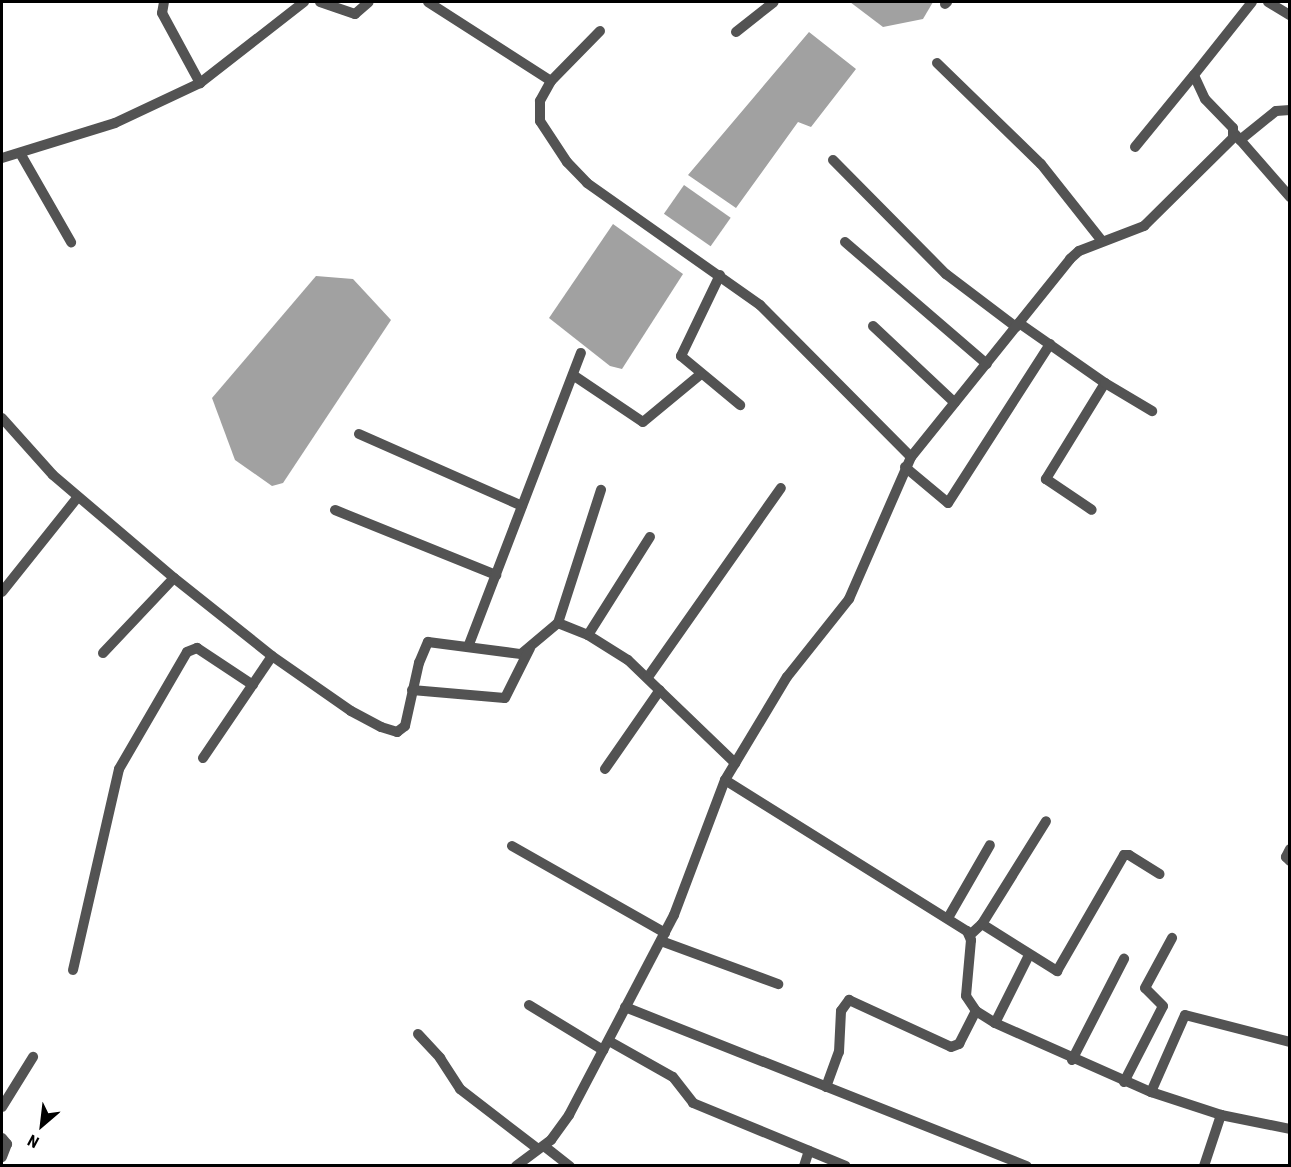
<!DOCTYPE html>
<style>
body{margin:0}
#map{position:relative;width:1291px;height:1167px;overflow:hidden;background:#fff;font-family:"Roboto Condensed",sans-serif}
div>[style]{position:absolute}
.water>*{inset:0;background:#a1a1a1;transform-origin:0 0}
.minor>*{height:10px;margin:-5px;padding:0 5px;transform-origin:5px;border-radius:5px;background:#535353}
span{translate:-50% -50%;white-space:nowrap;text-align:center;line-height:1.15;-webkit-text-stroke:6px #fff;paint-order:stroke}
.frame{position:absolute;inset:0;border:3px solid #000;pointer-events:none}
.north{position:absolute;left:12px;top:1095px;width:60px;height:60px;-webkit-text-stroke:4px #fff;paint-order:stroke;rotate:208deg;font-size:16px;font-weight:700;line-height:24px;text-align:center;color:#000}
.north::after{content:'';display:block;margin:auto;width:21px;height:27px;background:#000;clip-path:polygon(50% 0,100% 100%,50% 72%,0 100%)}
</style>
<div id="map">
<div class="water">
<i style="clip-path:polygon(850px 2px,933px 2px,923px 19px,883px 27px)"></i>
<i style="clip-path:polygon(809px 32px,856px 69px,811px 127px,798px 122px,736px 208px,688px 175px)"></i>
<i style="left:684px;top:185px;width:57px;height:35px;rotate:35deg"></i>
<i style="clip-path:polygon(613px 224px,683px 274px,622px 369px,610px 366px,549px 318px)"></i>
<i style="clip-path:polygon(316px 276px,353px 279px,391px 320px,283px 483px,272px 486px,235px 460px,212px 398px)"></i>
</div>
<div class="minor">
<i style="left:164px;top:2px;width:11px;rotate:100deg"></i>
<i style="left:162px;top:13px;width:80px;rotate:61.5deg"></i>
<i style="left:320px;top:2px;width:37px;rotate:19deg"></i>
<i style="left:355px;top:14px;width:18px;rotate:-41deg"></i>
<i style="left:428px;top:2px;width:146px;rotate:32.7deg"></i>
<i style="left:1268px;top:2px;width:26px;rotate:31deg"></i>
<i style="left:945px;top:4px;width:3px;rotate:-45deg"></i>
<i style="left:600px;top:31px;width:70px;rotate:134.4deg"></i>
<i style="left:551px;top:81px;width:23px;rotate:119deg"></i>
<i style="left:540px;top:101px;width:20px;rotate:90deg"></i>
<i style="left:540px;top:121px;width:49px;rotate:56.6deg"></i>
<i style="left:567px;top:162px;width:29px;rotate:46deg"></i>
<i style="left:587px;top:183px;width:212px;rotate:35.2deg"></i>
<i style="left:760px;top:305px;width:214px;rotate:45.2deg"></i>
<i style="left:736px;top:32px;width:48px;rotate:-38.3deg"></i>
<i style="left:937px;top:63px;width:145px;rotate:44.2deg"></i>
<i style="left:1041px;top:164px;width:98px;rotate:51.6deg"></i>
<i style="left:1235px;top:134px;width:84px;rotate:48.9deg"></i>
<i style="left:1240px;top:140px;width:46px;rotate:-38.9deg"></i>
<i style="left:1276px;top:111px;width:14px;rotate:-4deg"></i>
<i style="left:1135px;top:147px;width:93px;rotate:-50.7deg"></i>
<i style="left:20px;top:153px;width:103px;rotate:60.2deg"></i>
<i style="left:2px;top:158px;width:118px;rotate:-17.2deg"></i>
<i style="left:115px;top:123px;width:94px;rotate:-25.2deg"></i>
<i style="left:200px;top:83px;width:132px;rotate:-37.9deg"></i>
<i style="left:833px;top:160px;width:161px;rotate:45.3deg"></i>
<i style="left:946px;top:274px;width:88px;rotate:37.1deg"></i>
<i style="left:845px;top:242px;width:187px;rotate:40.7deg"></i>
<i style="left:720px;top:275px;width:90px;rotate:115.7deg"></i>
<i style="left:681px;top:356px;width:77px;rotate:39.7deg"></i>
<i style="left:1019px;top:323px;width:105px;rotate:34.9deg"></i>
<i style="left:1105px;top:383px;width:113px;rotate:121.6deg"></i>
<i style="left:1046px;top:479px;width:55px;rotate:34deg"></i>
<i style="left:873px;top:326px;width:112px;rotate:43.2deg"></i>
<i style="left:573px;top:375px;width:84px;rotate:33.9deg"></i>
<i style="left:643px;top:422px;width:75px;rotate:-39.6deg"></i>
<i style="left:1105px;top:383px;width:55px;rotate:30.8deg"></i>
<i style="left:2px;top:418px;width:76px;rotate:48.2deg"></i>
<i style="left:53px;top:475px;width:159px;rotate:40.4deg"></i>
<i style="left:174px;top:578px;width:125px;rotate:38.5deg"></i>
<i style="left:272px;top:656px;width:96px;rotate:34.8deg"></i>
<i style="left:351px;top:711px;width:34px;rotate:28deg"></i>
<i style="left:381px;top:727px;width:17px;rotate:17deg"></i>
<i style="left:397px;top:732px;width:10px;rotate:-37deg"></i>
<i style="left:405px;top:726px;width:65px;rotate:-77.5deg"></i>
<i style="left:419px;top:663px;width:23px;rotate:-67deg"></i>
<i style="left:428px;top:642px;width:94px;rotate:7.4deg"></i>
<i style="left:521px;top:654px;width:48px;rotate:-40deg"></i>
<i style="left:558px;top:623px;width:32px;rotate:22deg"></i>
<i style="left:588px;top:635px;width:47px;rotate:32deg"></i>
<i style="left:628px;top:660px;width:149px;rotate:43.9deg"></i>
<i style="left:359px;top:434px;width:178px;rotate:23.8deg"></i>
<i style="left:905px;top:467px;width:56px;rotate:39.9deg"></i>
<i style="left:948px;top:503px;width:189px;rotate:-57.3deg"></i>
<i style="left:335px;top:510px;width:174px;rotate:22deg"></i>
<i style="left:2px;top:592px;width:120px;rotate:-51.4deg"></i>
<i style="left:558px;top:623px;width:140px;rotate:-72.1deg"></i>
<i style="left:588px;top:635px;width:116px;rotate:-57.7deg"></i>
<i style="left:468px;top:647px;width:315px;rotate:-69deg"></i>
<i style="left:103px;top:653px;width:103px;rotate:-46.6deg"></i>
<i style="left:648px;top:677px;width:231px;rotate:-54.9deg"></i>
<i style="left:412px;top:690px;width:93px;rotate:4.9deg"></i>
<i style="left:505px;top:698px;width:56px;rotate:-63.4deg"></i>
<i style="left:203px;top:758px;width:123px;rotate:-55.9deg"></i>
<i style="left:605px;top:769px;width:96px;rotate:-55.2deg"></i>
<i style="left:725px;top:780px;width:285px;rotate:32deg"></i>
<i style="left:967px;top:931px;width:10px;rotate:66deg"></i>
<i style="left:971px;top:940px;width:56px;rotate:95.1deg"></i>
<i style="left:966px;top:996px;width:18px;rotate:56deg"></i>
<i style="left:976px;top:1011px;width:22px;rotate:32deg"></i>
<i style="left:995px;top:1023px;width:171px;rotate:23.9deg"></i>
<i style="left:1151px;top:1092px;width:74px;rotate:18.2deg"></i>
<i style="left:1221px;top:1115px;width:70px;rotate:11.5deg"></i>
<i style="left:512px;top:846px;width:176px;rotate:29.6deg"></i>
<i style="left:1290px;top:849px;width:9px;rotate:117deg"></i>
<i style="left:1286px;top:857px;width:6px;rotate:45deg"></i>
<i style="left:948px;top:918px;width:84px;rotate:-60.1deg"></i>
<i style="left:982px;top:924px;width:89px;rotate:32.1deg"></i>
<i style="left:1057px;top:971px;width:134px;rotate:-60deg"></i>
<i style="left:1124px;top:855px;width:5px"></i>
<i style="left:1129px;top:855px;width:36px;rotate:32deg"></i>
<i style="left:970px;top:935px;width:16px;rotate:-43deg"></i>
<i style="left:982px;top:924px;width:121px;rotate:-58.1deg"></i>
<i style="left:661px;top:941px;width:125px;rotate:20.2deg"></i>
<i style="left:73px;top:970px;width:206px;rotate:-77.1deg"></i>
<i style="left:119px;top:769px;width:135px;rotate:-59.8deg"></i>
<i style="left:187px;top:652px;width:11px;rotate:-22deg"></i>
<i style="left:197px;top:648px;width:67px;rotate:33.5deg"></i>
<i style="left:529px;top:1005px;width:87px;rotate:31.3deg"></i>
<i style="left:625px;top:1007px;width:432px;rotate:21.6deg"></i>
<i style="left:995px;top:1023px;width:76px;rotate:-63.4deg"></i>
<i style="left:418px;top:1034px;width:33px;rotate:47deg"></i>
<i style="left:440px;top:1058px;width:37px;rotate:57deg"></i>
<i style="left:460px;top:1089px;width:98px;rotate:37.6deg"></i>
<i style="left:609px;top:1041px;width:73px;rotate:29.4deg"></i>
<i style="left:673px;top:1077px;width:33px;rotate:52deg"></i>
<i style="left:693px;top:1103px;width:165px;rotate:22.4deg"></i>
<i style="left:1072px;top:1060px;width:114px;rotate:-62.8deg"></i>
<i style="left:1124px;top:1082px;width:85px;rotate:-62.8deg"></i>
<i style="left:1163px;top:1006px;width:25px;rotate:-135deg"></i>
<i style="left:1145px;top:988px;width:57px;rotate:-61.6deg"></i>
<i style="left:826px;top:1087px;width:37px;rotate:-70deg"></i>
<i style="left:839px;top:1052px;width:41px;rotate:-87.2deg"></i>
<i style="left:841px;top:1011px;width:14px;rotate:-54deg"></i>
<i style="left:849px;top:1000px;width:112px;rotate:24.7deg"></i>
<i style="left:951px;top:1047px;width:9px;rotate:-21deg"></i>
<i style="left:959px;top:1044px;width:37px;rotate:-63deg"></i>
<i style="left:1151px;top:1092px;width:84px;rotate:-66.2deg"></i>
<i style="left:1185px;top:1015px;width:108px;rotate:14.4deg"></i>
<i style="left:2px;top:1107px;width:59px;rotate:-58.2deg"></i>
<i style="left:2px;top:1138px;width:8px;rotate:50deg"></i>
<i style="left:7px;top:1144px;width:14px;rotate:111deg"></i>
<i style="left:544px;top:1146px;width:33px;rotate:38deg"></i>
<i style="left:516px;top:1166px;width:44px;rotate:-36.6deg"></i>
<i style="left:551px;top:1140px;width:31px;rotate:-54deg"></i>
<i style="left:569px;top:1115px;width:226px;rotate:-62.3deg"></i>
<i style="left:674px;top:915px;width:144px;rotate:-69.3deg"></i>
<i style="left:725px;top:780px;width:120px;rotate:-59deg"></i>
<i style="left:787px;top:677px;width:100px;rotate:-51.5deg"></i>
<i style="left:849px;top:599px;width:155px;rotate:-66.4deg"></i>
<i style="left:911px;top:457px;width:254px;rotate:-51.2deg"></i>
<i style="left:1070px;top:259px;width:12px;rotate:-42deg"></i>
<i style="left:1079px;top:251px;width:70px;rotate:-21deg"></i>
<i style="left:1144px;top:226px;width:125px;rotate:-44.7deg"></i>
<i style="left:1233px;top:138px;width:10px;rotate:-90deg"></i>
<i style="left:1233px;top:128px;width:40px;rotate:-134deg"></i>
<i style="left:1205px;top:99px;width:26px;rotate:-115deg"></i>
<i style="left:1194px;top:75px;width:93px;rotate:-51.5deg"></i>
<i style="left:804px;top:1166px;width:16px;rotate:-72deg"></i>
<i style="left:1204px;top:1166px;width:54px;rotate:-71.6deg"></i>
</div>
<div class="frame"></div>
<div class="north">N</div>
</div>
